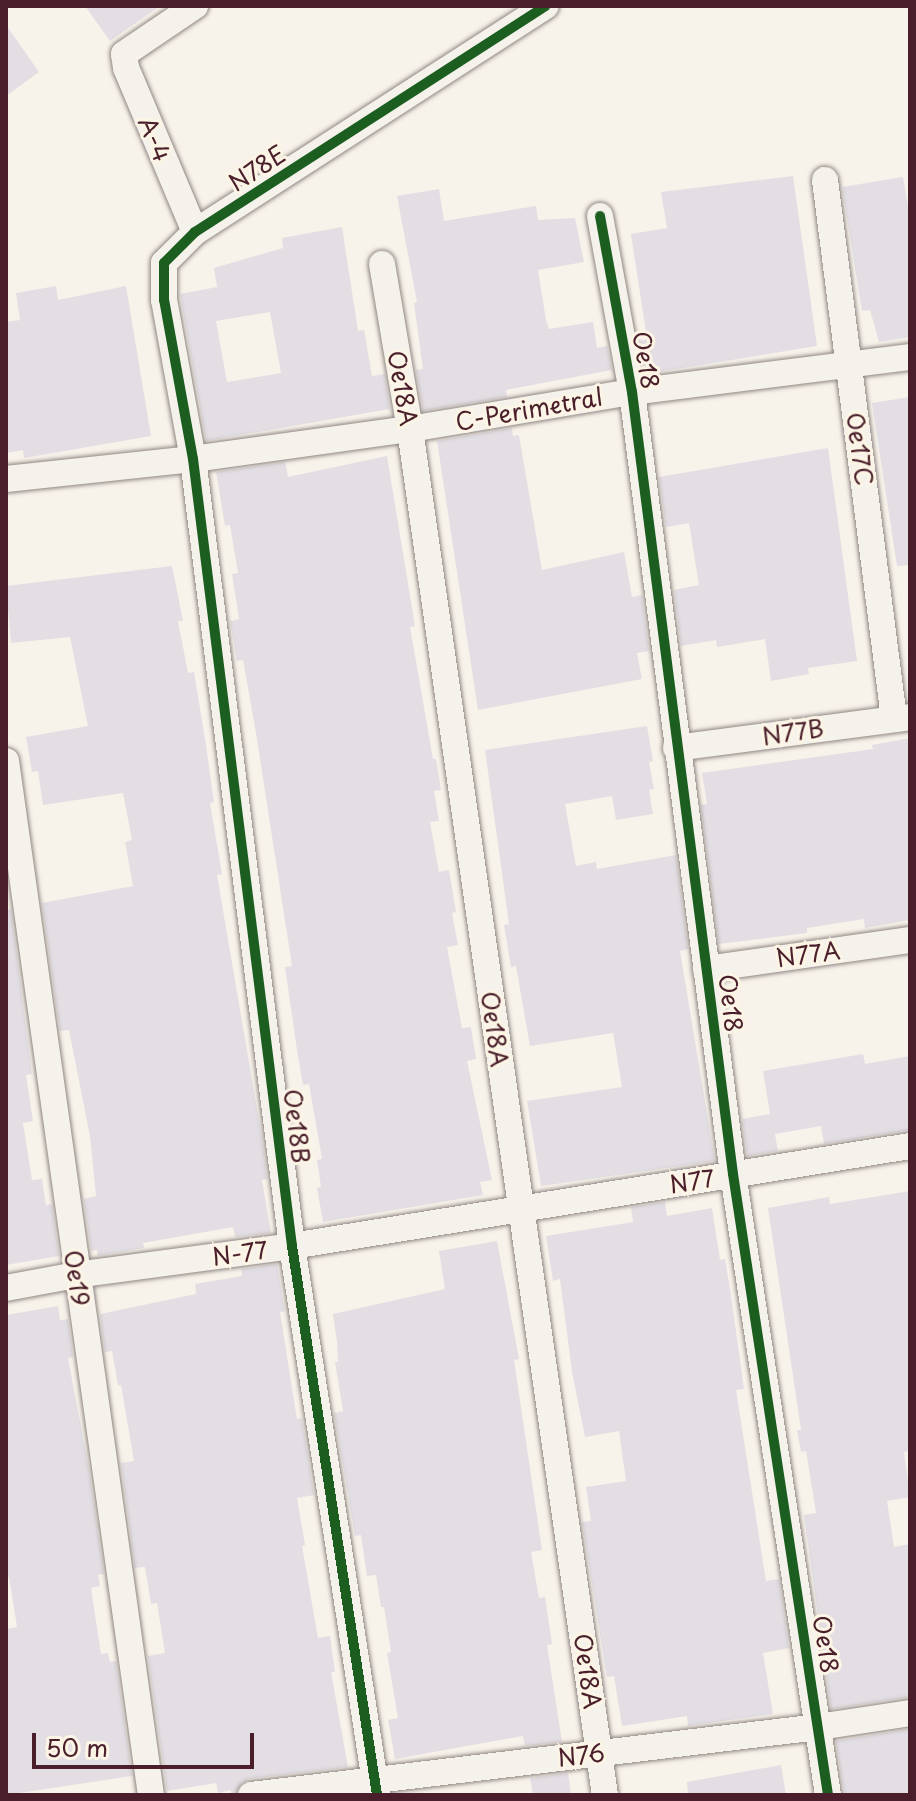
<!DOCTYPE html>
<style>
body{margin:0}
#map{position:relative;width:916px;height:1801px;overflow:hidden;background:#f7f3ea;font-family:"Playpen Sans",sans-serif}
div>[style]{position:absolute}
.building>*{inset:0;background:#e3dee3}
.roads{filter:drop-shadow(0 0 2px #908684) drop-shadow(0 0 2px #908684)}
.minor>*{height:26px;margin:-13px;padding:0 13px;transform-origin:13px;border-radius:13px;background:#f5f2ec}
.cycleway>*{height:10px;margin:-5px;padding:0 5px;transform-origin:5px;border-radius:5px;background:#1b5e20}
span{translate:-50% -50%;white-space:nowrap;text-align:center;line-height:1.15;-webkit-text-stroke:6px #fcf5e5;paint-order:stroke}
.street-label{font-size:24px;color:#4a1f2b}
.frame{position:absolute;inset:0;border:8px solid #4a1f2b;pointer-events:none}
.scale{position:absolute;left:32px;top:1733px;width:222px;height:36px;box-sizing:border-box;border:4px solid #4a1f2b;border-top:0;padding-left:10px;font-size:24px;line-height:28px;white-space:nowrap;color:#4a1f2b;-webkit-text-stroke:6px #fcf5e5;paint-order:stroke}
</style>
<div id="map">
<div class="building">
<i style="clip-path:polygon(85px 6px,160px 6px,110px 41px)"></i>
<i style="clip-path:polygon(6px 25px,39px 72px,6px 96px)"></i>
<i style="clip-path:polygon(793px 176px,817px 346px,645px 374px,639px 341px,647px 339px,631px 234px,667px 228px,661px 192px)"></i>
<i style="clip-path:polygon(903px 177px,910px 218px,910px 337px,879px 342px,870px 310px,862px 311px,842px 187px)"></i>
<i style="clip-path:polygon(439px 189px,444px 221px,536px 206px,538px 220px,575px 218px,584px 262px,538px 270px,546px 320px,549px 329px,593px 322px,597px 348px,607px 346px,612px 370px,506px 390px,507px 397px,423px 411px,416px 370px,423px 369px,414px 303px,417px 302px,397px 196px)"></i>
<i style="clip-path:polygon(evenodd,342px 227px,358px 331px,364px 330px,372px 376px,385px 374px,390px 409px,206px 441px,180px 294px,217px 287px,214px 268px,283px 248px,282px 238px,342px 227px,270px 312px,281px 373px,227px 382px,216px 321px,270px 312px)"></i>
<i style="clip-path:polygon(56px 286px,58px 300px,126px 286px,151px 436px,24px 458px,23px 450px,6px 453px,6px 322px,20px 320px,16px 293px)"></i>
<i style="clip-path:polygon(910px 397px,910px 565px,897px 566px,872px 403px)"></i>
<i style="clip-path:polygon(512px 428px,513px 436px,519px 435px,542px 570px,624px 552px,632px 597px,642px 595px,649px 651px,637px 653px,642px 679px,478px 710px,437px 441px)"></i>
<i style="clip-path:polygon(828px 448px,857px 661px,808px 668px,809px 674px,771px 681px,765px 639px,717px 647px,716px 640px,681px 646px,674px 590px,699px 585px,689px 523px,666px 527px,659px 477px)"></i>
<i style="clip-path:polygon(387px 456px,415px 626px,410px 627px,433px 759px,436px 759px,441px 790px,434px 791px,439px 821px,430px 822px,439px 872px,449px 870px,456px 912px,452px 913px,458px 945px,447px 947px,462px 1028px,471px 1027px,476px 1059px,467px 1061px,492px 1180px,480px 1182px,483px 1195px,323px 1222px,317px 1188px,321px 1187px,317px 1160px,322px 1159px,309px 1084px,303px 1085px,297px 1050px,285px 967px,292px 966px,257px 739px,243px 660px,237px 661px,230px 621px,239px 619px,232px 574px,238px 573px,230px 525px,225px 526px,216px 472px,285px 462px,288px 477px)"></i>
<i style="clip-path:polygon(172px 566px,183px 621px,178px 621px,188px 673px,194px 672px,206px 745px,214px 802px,210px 803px,222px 874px,217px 875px,263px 1144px,267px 1179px,262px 1180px,271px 1233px,235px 1237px,233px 1227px,143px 1243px,144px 1248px,98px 1256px,97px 1250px,91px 1251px,84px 1199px,96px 1196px,90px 1136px,69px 1030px,60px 1031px,42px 903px,133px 886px,125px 842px,132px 840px,123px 793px,43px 805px,38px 771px,32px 772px,26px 737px,88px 726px,70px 637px,11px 643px,6px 586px)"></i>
<i style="clip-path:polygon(647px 726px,653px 761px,649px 762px,654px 789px,649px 790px,653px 814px,616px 820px,612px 796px,565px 804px,576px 866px,596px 862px,597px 869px,676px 855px,688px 949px,680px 951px,715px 1161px,541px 1186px,527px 1101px,622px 1087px,613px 1033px,530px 1046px,516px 966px,511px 967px,504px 925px,509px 924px,485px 750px)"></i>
<i style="clip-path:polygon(910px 738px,910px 920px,865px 928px,864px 919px,807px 928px,807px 933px,719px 944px,701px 805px,707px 804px,702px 773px,873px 749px,872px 745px)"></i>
<i style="clip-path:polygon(11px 909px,32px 1074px,26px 1075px,33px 1121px,23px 1123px,32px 1180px,42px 1179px,46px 1205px,52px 1204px,59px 1256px,6px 1265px,6px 910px)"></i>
<i style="clip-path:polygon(863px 1054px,865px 1064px,910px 1056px,910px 1130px,824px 1144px,821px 1126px,775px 1134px,778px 1151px,747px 1156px,742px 1119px,770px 1114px,763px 1071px)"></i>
<i style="clip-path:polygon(910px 1191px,910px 1451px,904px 1452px,910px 1497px,887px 1501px,894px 1547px,910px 1544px,910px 1697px,831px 1709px,804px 1515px,816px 1513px,806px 1451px,801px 1452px,797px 1430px,801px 1430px,768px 1208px,829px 1197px,830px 1204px)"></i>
<i style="clip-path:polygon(665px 1202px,667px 1216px,712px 1208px,720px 1260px,725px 1259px,731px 1295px,744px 1389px,736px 1390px,766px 1581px,779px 1579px,789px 1648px,763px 1653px,773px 1714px,688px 1726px,687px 1716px,622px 1726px,614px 1676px,607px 1677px,582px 1522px,591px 1521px,586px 1487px,626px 1481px,619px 1431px,585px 1437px,572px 1372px,560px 1279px,553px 1281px,546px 1236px,633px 1222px,631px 1207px)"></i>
<i style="clip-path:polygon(497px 1241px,519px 1359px,514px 1360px,542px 1550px,531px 1552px,539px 1598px,545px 1597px,552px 1644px,547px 1645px,562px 1742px,525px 1746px,523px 1736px,395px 1759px,388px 1720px,398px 1718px,387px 1653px,391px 1652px,384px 1607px,381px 1607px,376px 1575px,367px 1576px,361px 1535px,355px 1536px,334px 1413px,343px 1411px,335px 1362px,338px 1362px,337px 1342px,333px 1314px,445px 1289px,439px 1251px)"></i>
<i style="clip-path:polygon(277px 1264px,285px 1311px,280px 1312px,297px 1419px,302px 1418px,314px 1495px,297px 1498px,305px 1545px,302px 1546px,318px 1638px,330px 1636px,335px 1672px,331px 1672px,348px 1767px,248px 1779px,241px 1783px,235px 1795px,231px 1795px,231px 1790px,218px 1793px,216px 1783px,167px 1791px,148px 1656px,165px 1653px,157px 1603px,151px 1604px,145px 1567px,135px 1568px,121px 1463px,134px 1461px,121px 1385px,118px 1385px,112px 1351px,105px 1352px,100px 1314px,196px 1294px,195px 1284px,242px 1276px,241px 1269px)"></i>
<i style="clip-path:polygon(58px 1306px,60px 1320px,68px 1319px,73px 1357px,68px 1358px,89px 1469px,104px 1574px,98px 1575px,100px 1586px,91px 1588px,101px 1654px,108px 1653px,110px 1662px,116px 1661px,132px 1776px,6px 1795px,6px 1629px,17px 1627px,9px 1577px,6px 1578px,6px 1315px)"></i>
<i style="clip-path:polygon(910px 1729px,910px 1795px,844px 1795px,836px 1741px)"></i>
<i style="clip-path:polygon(781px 1765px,786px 1795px,688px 1795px,687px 1782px)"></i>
<i style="clip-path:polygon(568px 1773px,571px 1795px,533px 1795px,530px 1778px)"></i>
</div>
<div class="roads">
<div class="minor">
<i style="left:825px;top:180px;width:543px;rotate:82.7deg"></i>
<i style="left:600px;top:216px;width:179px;rotate:79.7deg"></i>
<i style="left:632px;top:392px;width:788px;rotate:82.64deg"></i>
<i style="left:733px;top:1174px;width:628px;rotate:81.3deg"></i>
<i style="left:195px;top:232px;width:178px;rotate:-112.8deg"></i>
<i style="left:126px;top:68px;width:14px;rotate:-98deg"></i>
<i style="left:124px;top:54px;width:86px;rotate:-34.1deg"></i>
<i style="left:382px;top:264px;width:167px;rotate:80.4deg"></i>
<i style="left:410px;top:429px;width:1380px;rotate:81.88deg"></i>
<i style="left:6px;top:479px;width:188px;rotate:-6.1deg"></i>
<i style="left:193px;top:459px;width:219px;rotate:-7.9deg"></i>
<i style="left:410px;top:429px;width:225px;rotate:-9.5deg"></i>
<i style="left:632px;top:392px;width:280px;rotate:-7.2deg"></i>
<i style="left:676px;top:748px;width:236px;rotate:-7.5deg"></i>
<i style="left:6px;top:761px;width:1044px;rotate:82.02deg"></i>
<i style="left:706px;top:969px;width:206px;rotate:-8.1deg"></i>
<i style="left:6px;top:1288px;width:71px;rotate:-10.5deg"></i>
<i style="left:76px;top:1275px;width:218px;rotate:-7.6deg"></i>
<i style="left:292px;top:1246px;width:626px;rotate:-9.19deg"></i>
<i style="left:251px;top:1795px;width:572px;rotate:-6.83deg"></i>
<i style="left:819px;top:1727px;width:92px;rotate:-8.7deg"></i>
<i style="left:377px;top:1795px;width:556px;rotate:-98.8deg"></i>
<i style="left:292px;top:1246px;width:793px;rotate:-97.17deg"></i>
<i style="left:193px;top:459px;width:162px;rotate:-100.3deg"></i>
<i style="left:164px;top:300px;width:37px;rotate:-90deg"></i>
<i style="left:164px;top:263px;width:44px;rotate:-45deg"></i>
<i style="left:195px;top:232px;width:417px;rotate:-32.8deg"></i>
</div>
</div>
<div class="cycleway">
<i style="left:600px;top:216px;width:179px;rotate:79.7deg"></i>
<i style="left:632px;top:392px;width:788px;rotate:82.64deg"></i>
<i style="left:733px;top:1174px;width:628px;rotate:81.3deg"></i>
<i style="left:377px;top:1795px;width:556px;rotate:-98.8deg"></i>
<i style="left:292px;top:1246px;width:793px;rotate:-97.17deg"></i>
<i style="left:193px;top:459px;width:162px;rotate:-100.3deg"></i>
<i style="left:164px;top:300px;width:37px;rotate:-90deg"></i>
<i style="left:164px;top:263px;width:44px;rotate:-45deg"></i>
<i style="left:195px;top:232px;width:417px;rotate:-32.8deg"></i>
</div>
<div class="street-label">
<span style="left:155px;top:139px;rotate:67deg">A-4</span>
<span style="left:257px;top:168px;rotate:-33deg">N78E</span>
<span style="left:646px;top:360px;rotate:80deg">Oe18</span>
<span style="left:403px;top:388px;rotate:80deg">Oe18A</span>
<span style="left:529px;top:409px;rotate:-10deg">C-Perimetral</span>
<span style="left:860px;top:449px;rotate:83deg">Oe17C</span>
<span style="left:793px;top:732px;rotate:-8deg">N77B</span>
<span style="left:808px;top:954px;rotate:-8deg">N77A</span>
<span style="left:731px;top:1003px;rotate:83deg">Oe18</span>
<span style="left:495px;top:1029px;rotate:82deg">Oe18A</span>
<span style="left:297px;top:1126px;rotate:83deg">Oe18B</span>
<span style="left:692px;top:1181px;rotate:-9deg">N77</span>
<span style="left:240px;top:1253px;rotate:-8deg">N-77</span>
<span style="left:77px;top:1278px;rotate:82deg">Oe19</span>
<span style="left:826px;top:1644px;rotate:81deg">Oe18</span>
<span style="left:588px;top:1671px;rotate:82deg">Oe18A</span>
<span style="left:581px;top:1755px;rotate:-7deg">N76</span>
</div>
<div class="frame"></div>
<div class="scale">50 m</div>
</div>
